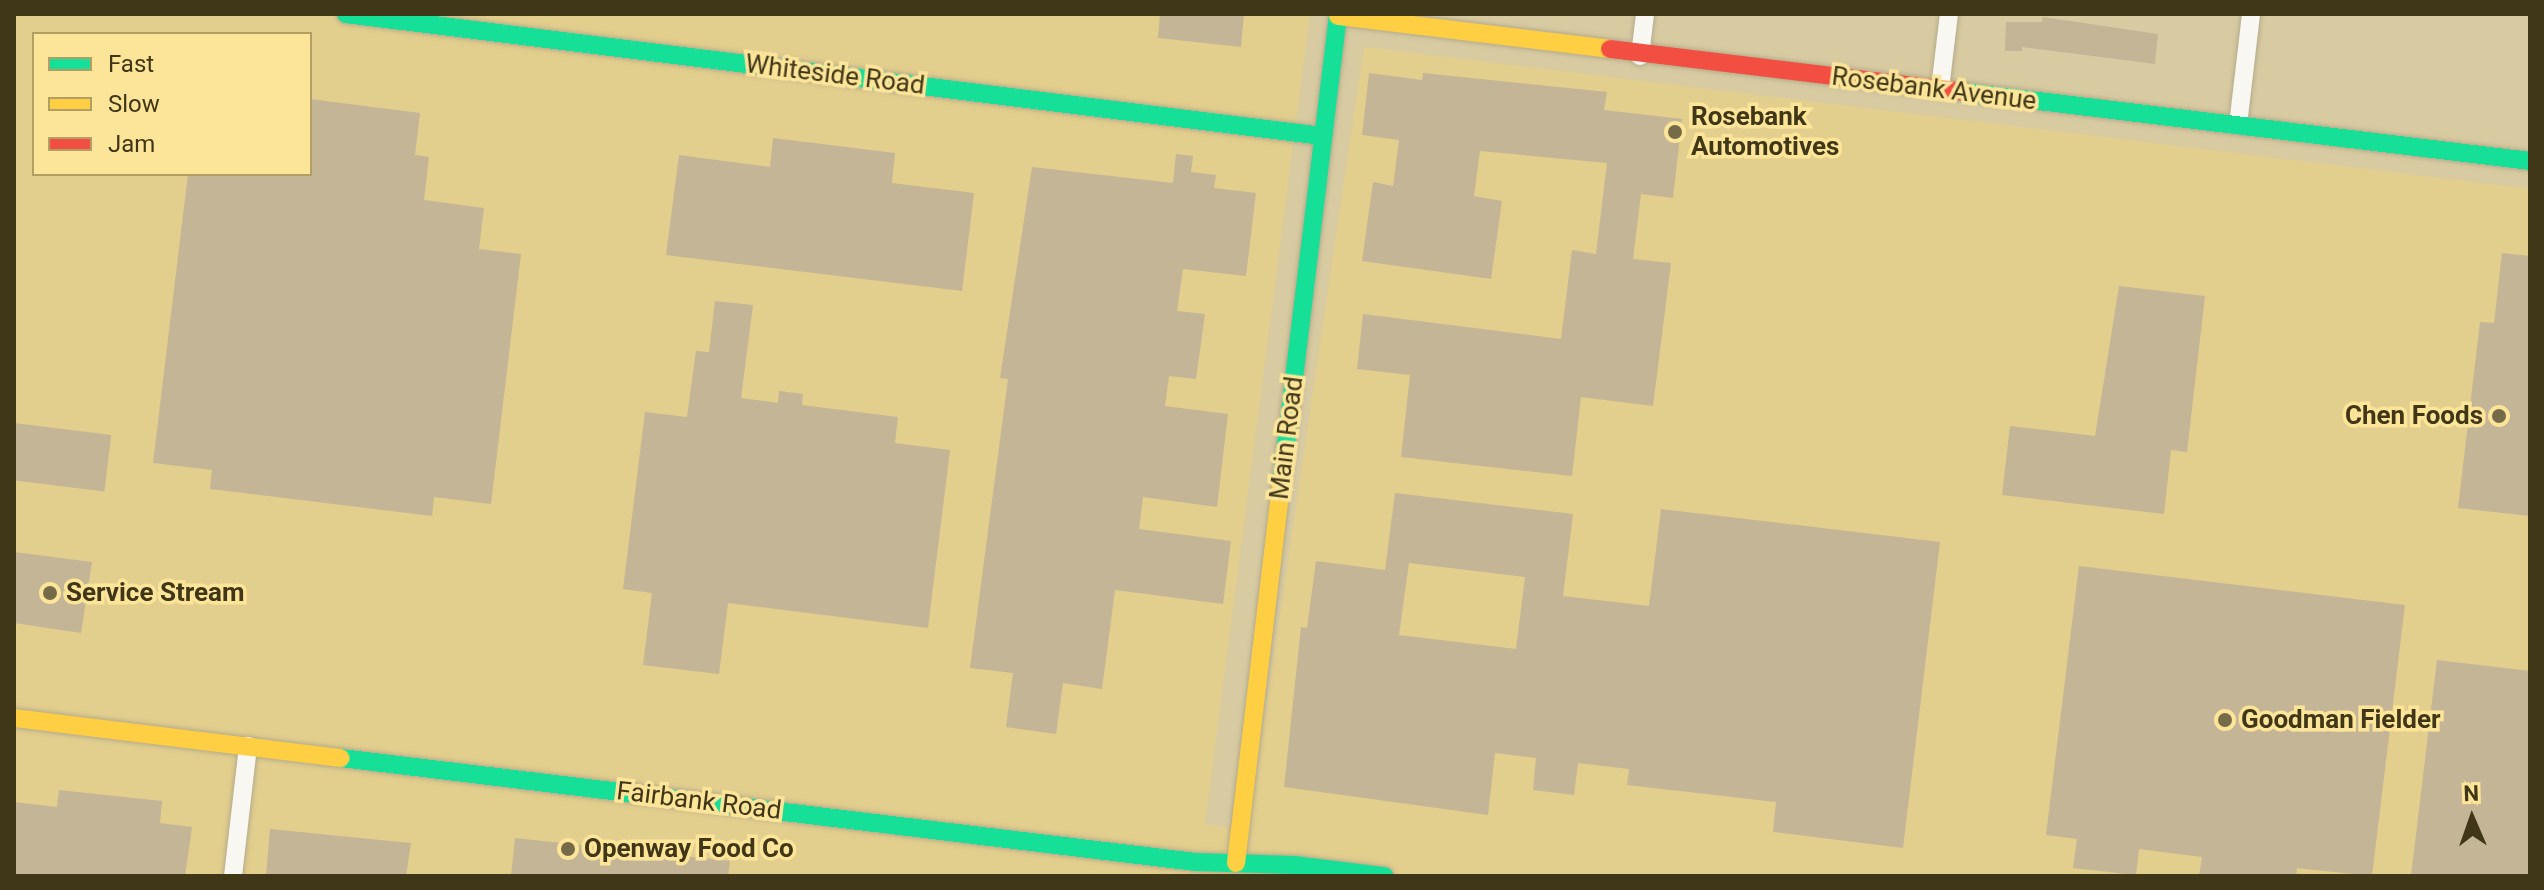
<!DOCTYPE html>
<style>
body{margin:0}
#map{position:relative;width:2544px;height:890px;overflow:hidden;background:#d8cba2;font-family:Roboto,sans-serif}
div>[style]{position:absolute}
.built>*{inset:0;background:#e2ce8d}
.building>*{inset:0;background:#c4b596;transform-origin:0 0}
.roads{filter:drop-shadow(0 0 2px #b5ab8a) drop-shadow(0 0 2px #b5ab8a)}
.street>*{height:18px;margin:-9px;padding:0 9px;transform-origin:9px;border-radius:9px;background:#f9f7f1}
.fast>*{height:18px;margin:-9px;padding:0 9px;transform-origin:9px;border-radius:9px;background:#16e098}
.slow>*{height:18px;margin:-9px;padding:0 9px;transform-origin:9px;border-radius:9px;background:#ffcf43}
.jam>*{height:18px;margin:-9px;padding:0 9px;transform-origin:9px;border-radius:9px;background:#f24e42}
.dots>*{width:22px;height:22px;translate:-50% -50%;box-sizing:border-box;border:4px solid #fce599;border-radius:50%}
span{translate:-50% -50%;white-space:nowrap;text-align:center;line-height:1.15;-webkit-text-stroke:7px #fce599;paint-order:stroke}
.street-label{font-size:26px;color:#403718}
.poi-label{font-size:26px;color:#403718;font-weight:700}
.left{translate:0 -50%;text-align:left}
.right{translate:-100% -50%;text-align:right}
.frame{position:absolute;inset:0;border:16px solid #403718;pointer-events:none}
.legend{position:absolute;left:32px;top:32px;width:280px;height:144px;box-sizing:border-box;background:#fce599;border:2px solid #b19f65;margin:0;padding:10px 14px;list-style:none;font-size:24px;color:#403718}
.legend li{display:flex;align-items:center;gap:16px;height:40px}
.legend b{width:40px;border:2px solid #b19f65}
.north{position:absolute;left:2432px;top:778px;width:80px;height:80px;-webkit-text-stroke:6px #fce599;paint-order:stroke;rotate:358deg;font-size:22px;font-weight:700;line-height:32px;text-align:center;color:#403718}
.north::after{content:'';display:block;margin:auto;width:28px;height:36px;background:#403718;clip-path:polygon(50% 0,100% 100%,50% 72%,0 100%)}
</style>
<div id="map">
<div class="built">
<i style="clip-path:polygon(evenodd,14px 14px,1310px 14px,1205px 824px,1248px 830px,1364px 47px,2530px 189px,2530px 876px,14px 876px,14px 14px,34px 34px,310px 34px,310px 174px,34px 174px,34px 34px)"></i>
</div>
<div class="building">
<i style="clip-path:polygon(1160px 14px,1244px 14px,1241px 47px,1158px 38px)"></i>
<i style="clip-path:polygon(2043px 17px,2158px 34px,2155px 64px,2022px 47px,2022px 51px,2005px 51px,2006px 22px,2042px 22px)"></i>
<i style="clip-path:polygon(1369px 73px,1422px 80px,1423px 73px,1607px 92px,1604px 110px,1682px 119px,1673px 198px,1641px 194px,1633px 259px,1671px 263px,1653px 406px,1581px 397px,1572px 476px,1401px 457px,1410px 375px,1357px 369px,1363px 314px,1561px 339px,1572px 250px,1596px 254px,1607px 163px,1480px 151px,1474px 196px,1502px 201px,1491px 279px,1362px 261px,1373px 182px,1393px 186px,1399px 140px,1362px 135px)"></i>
<i style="clip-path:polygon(310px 99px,420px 113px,415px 155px,429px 157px,424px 200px,484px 208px,479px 249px,521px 254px,491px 504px,434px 497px,432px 516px,210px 489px,212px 470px,153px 463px,188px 174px,310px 174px)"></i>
<i style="clip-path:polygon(773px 138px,895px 153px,892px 183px,974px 193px,962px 291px,666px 255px,679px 155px,770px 167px)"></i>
<i style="clip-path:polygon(1176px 154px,1193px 156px,1191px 172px,1216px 175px,1214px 188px,1256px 193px,1246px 276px,1183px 269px,1177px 311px,1205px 314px,1196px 379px,1169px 376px,1165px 406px,1228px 414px,1217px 507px,1143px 497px,1139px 529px,1231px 541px,1223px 604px,1115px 590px,1102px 689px,1063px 683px,1056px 734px,1006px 727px,1013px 673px,970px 668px,1008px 379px,1000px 378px,1032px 167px,1173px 183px)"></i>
<i style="clip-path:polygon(2502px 253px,2530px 256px,2530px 516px,2458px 508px,2480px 322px,2494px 323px)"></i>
<i style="clip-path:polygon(2119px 286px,2205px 296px,2187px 452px,2171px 450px,2164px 514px,2002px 495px,2010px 426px,2095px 436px)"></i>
<i style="clip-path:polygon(715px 301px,753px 305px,741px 398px,778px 403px,779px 391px,803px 394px,802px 405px,898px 417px,895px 443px,950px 450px,928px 628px,728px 603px,719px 674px,643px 665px,652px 593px,623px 589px,645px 412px,687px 417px,696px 351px,709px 352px)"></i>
<i style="left:14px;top:423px;width:98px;height:57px;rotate:7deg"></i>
<i style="clip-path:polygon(evenodd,1395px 493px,1573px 514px,1563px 596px,1649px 606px,1661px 509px,1940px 542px,1903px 848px,1773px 832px,1776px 802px,1627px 785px,1629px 769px,1578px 763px,1574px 795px,1533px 790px,1536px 758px,1495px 753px,1488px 815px,1284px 787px,1301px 627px,1307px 628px,1316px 561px,1385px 570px,1395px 493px,1409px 563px,1525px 577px,1516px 649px,1399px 635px,1409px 563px)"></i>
<i style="clip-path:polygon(14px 552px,92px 562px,81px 633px,14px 623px)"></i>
<i style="clip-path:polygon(2079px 566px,2405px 605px,2372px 876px,2297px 868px,2296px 876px,2199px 876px,2202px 857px,2139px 849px,2136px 875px,2073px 868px,2077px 839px,2046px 835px)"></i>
<i style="clip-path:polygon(2437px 660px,2530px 671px,2530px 876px,2411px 876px)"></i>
<i style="clip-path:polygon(59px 790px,162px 801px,160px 823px,192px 827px,185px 876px,14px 876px,14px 802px,57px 807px)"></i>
<i style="clip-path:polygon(270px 829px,411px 843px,406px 876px,266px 876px)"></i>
<i style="clip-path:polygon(515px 838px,730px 861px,728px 876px,511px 876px)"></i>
</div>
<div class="roads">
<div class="street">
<i style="left:1640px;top:56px;width:42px;rotate:-83.2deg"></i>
<i style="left:1940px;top:89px;width:76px;rotate:-83.2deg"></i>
<i style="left:2238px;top:125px;width:112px;rotate:-83.3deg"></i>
<i style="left:233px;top:876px;width:131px;rotate:-83.4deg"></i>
</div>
<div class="fast">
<i style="left:346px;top:14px;width:985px;rotate:7.12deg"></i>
<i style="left:1965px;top:92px;width:569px;rotate:6.96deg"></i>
<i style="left:1281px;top:486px;width:475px;rotate:-83.1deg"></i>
<i style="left:341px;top:758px;width:860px;rotate:6.94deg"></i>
<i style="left:1195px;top:862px;width:99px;rotate:1.7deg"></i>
<i style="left:1294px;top:865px;width:91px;rotate:7deg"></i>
</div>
<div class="slow">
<i style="left:1338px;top:16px;width:274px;rotate:6.9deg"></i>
<i style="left:14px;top:718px;width:329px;rotate:7deg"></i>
<i style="left:1236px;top:863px;width:380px;rotate:-83.2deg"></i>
</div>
<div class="jam">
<i style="left:1610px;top:49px;width:358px;rotate:6.9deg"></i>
</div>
</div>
<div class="dots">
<i style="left:1675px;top:132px;background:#756b48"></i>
<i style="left:2499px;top:416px;background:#756b48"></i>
<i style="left:50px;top:593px;background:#756b48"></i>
<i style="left:2225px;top:720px;background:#756b48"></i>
<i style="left:568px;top:849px;background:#756b48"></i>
</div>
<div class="street-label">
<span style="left:835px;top:75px;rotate:7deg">Whiteside Road</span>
<span style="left:1934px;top:89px;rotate:7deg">Rosebank Avenue</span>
<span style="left:1287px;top:438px;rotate:-83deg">Main Road</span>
<span style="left:699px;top:801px;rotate:7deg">Fairbank Road</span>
</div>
<div class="poi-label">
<span class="left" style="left:1691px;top:132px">Rosebank<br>Automotives</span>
<span class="right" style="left:2483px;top:416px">Chen Foods</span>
<span class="left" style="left:66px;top:593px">Service Stream</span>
<span class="left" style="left:2241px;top:720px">Goodman Fielder</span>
<span class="left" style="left:584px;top:849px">Openway Food Co</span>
</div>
<div class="frame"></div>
<ul class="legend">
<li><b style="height:10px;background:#16e098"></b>Fast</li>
<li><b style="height:10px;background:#ffcf43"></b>Slow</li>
<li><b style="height:10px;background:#f24e42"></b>Jam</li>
</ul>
<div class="north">N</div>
</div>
